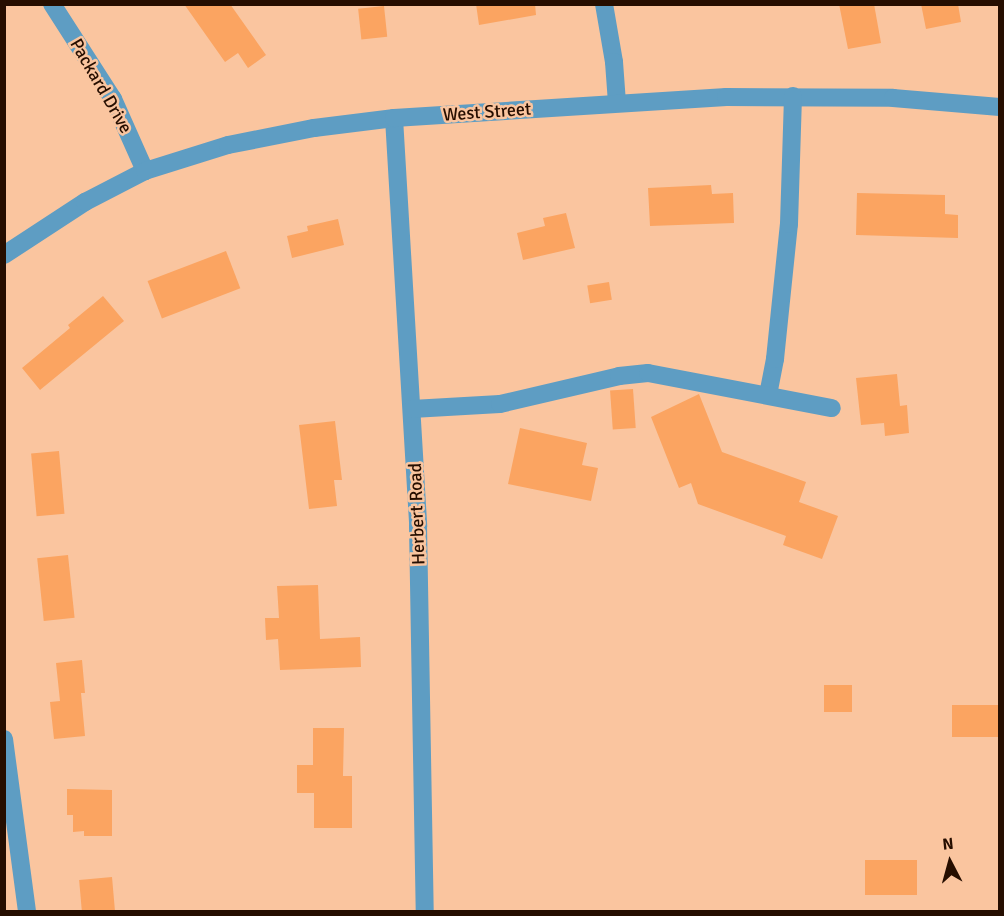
<!DOCTYPE html>
<style>
body{margin:0}
#map{position:relative;width:1004px;height:916px;overflow:hidden;background:#fac59f;font-family:Signika,sans-serif}
div>[style]{position:absolute}
.building>*{inset:0;background:#fba461;transform-origin:0 0}
.minor>*{height:18px;margin:-9px;padding:0 9px;transform-origin:9px;border-radius:9px;background:#5e9dc3}
span{translate:-50% -50%;white-space:nowrap;text-align:center;line-height:1.15;-webkit-text-stroke:5px #fac59f;paint-order:stroke}
.street-label{font-size:18px;color:#260e00}
.frame{position:absolute;inset:0;border:6px solid #260e00;pointer-events:none}
.north{position:absolute;left:920px;top:832px;width:60px;height:60px;-webkit-text-stroke:4px #fac59f;paint-order:stroke;rotate:354deg;font-size:16px;font-weight:700;line-height:24px;text-align:center;color:#260e00}
.north::after{content:'';display:block;margin:auto;width:21px;height:27px;background:#260e00;clip-path:polygon(50% 0,100% 100%,50% 72%,0 100%)}
</style>
<div id="map">
<div class="building">
<i style="clip-path:polygon(184px 4px,230px 4px,266px 55px,248px 68px,238px 53px,225px 62px)"></i>
<i style="clip-path:polygon(476px 4px,535px 4px,536px 15px,479px 25px)"></i>
<i style="clip-path:polygon(839px 4px,874px 4px,881px 43px,848px 49px)"></i>
<i style="clip-path:polygon(921px 4px,958px 4px,961px 22px,926px 29px)"></i>
<i style="left:384px;top:6px;width:31px;height:26px;rotate:84deg"></i>
<i style="clip-path:polygon(711px 185px,712px 194px,733px 193px,734px 223px,650px 226px,648px 188px)"></i>
<i style="clip-path:polygon(857px 193px,945px 195px,945px 214px,958px 215px,958px 238px,856px 235px)"></i>
<i style="clip-path:polygon(566px 213px,575px 248px,523px 260px,517px 233px,545px 226px,543px 218px)"></i>
<i style="clip-path:polygon(338px 219px,344px 245px,292px 258px,287px 236px,308px 231px,307px 226px)"></i>
<i style="left:226px;top:251px;width:40px;height:84px;rotate:69deg"></i>
<i style="left:609px;top:282px;width:18px;height:22px;rotate:81deg"></i>
<i style="clip-path:polygon(103px 296px,124px 321px,40px 390px,22px 368px,70px 328px,68px 325px)"></i>
<i style="clip-path:polygon(897px 374px,900px 406px,907px 405px,909px 433px,885px 436px,884px 423px,861px 425px,856px 378px)"></i>
<i style="left:633px;top:389px;width:39px;height:23px;rotate:86deg"></i>
<i style="clip-path:polygon(699px 394px,722px 452px,806px 482px,799px 502px,838px 516px,822px 559px,783px 545px,786px 536px,698px 504px,691px 483px,679px 488px,651px 417px)"></i>
<i style="clip-path:polygon(335px 421px,342px 480px,334px 480px,337px 506px,309px 509px,299px 425px)"></i>
<i style="clip-path:polygon(520px 428px,587px 443px,582px 465px,598px 468px,591px 501px,508px 484px)"></i>
<i style="left:59px;top:451px;width:63px;height:28px;rotate:85deg"></i>
<i style="left:68px;top:555px;width:63px;height:31px;rotate:84deg"></i>
<i style="clip-path:polygon(318px 585px,320px 639px,360px 637px,361px 667px,280px 670px,278px 639px,266px 640px,265px 618px,279px 618px,277px 586px)"></i>
<i style="clip-path:polygon(82px 660px,85px 693px,81px 693px,85px 736px,54px 739px,50px 702px,60px 701px,56px 663px)"></i>
<i style="left:852px;top:685px;width:27px;height:28px;rotate:90deg"></i>
<i style="left:999px;top:705px;width:32px;height:47px;rotate:90deg"></i>
<i style="clip-path:polygon(313px 728px,344px 728px,343px 776px,352px 776px,352px 828px,314px 828px,314px 793px,297px 793px,297px 765px,313px 765px)"></i>
<i style="clip-path:polygon(67px 789px,112px 790px,112px 836px,84px 836px,84px 831px,73px 832px,73px 815px,67px 815px)"></i>
<i style="left:865px;top:860px;width:52px;height:35px"></i>
<i style="left:112px;top:877px;width:35px;height:33px;rotate:85deg"></i>
</div>
<div class="minor">
<i style="left:52px;top:4px;width:113px;rotate:57.3deg"></i>
<i style="left:113px;top:99px;width:79px;rotate:66deg"></i>
<i style="left:604px;top:4px;width:59px;rotate:80.2deg"></i>
<i style="left:614px;top:62px;width:41px;rotate:85.8deg"></i>
<i style="left:394px;top:118px;width:409px;rotate:86.6deg"></i>
<i style="left:418px;top:526px;width:386px;rotate:89deg"></i>
<i style="left:4px;top:255px;width:97px;rotate:-33.2deg"></i>
<i style="left:85px;top:202px;width:68px;rotate:-27.3deg"></i>
<i style="left:145px;top:171px;width:87px;rotate:-17.4deg"></i>
<i style="left:228px;top:145px;width:88px;rotate:-11.2deg"></i>
<i style="left:314px;top:128px;width:81px;rotate:-7.1deg"></i>
<i style="left:394px;top:118px;width:333px;rotate:-3.6deg"></i>
<i style="left:726px;top:97px;width:167px;rotate:0.3deg"></i>
<i style="left:893px;top:98px;width:107px;rotate:4.8deg"></i>
<i style="left:768px;top:395px;width:37px;rotate:-79deg"></i>
<i style="left:775px;top:359px;width:136px;rotate:-84.1deg"></i>
<i style="left:789px;top:224px;width:128px;rotate:-88.2deg"></i>
<i style="left:412px;top:409px;width:88px;rotate:-3.3deg"></i>
<i style="left:500px;top:404px;width:122px;rotate:-13.2deg"></i>
<i style="left:619px;top:376px;width:29px;rotate:-6deg"></i>
<i style="left:648px;top:373px;width:187px;rotate:10.8deg"></i>
<i style="left:4px;top:739px;width:175px;rotate:82.4deg"></i>
</div>
<div class="street-label">
<span style="left:101px;top:86px;rotate:60deg">Packard Drive</span>
<span style="left:487px;top:112px;rotate:-4deg">West Street</span>
<span style="left:417px;top:514px;rotate:-92deg">Herbert Road</span>
</div>
<div class="frame"></div>
<div class="north">N</div>
</div>
